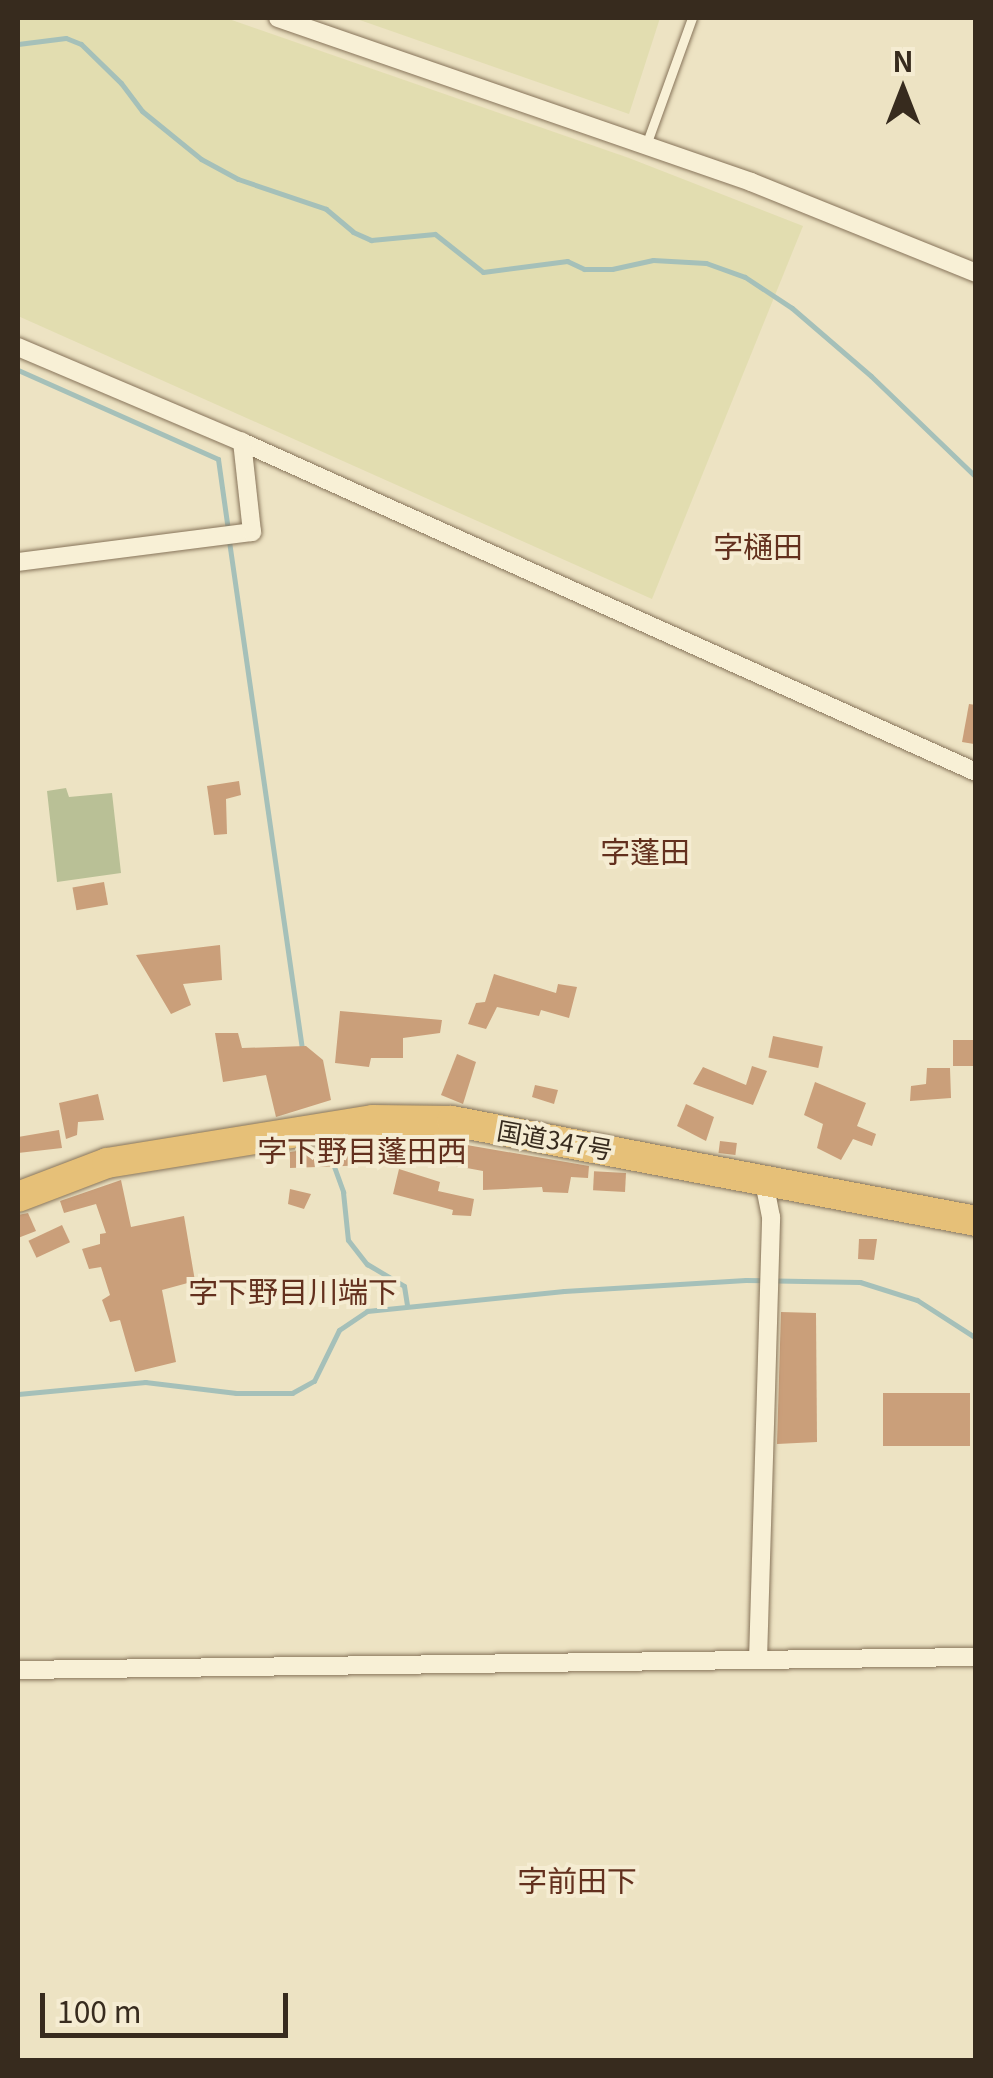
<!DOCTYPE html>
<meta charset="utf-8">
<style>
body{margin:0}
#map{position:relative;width:993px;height:2078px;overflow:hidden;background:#ede3c3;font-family:Georgia,"Noto Sans JP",serif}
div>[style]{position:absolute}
.farmland>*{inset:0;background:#e2ddb0}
.cemetery>*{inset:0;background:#b9c096}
.stream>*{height:5px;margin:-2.5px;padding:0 2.5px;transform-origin:2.5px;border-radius:2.5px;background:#a5c0b9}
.building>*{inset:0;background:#ca9f7a;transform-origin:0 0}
.roads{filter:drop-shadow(0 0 2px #87745a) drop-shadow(0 0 2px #87745a)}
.service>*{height:9px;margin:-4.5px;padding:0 4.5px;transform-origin:4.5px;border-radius:4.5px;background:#f8f0d6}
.minor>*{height:18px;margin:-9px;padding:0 9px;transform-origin:9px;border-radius:9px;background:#f8f0d6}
.trunk>*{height:30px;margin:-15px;padding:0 15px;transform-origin:15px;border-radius:15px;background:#e6c078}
span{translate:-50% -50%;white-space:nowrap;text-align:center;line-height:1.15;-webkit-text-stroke:8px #f5ecd2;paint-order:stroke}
.street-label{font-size:25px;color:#372b1e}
.quarter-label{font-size:30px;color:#63301e}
.frame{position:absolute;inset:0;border:20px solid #372b1e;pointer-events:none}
.north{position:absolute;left:853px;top:40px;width:100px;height:100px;-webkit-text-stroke:8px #f5ecd2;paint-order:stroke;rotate:0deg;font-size:28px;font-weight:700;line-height:40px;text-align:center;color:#372b1e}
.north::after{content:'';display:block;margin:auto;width:35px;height:45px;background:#372b1e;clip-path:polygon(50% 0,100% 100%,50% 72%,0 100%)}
.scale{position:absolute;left:40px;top:1993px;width:248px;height:45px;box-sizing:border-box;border:5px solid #372b1e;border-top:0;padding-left:12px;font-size:30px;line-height:35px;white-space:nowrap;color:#372b1e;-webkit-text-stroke:8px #f5ecd2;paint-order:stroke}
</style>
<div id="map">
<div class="farmland">
<i style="clip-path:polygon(18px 18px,226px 18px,629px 158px,803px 226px,652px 599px,18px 316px)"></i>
<i style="clip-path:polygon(354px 18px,660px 18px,629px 114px)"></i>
</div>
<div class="cemetery">
<i style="clip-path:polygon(66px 788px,69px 797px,112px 793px,121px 873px,57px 882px,47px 791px)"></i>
</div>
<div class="stream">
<i style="left:18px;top:44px;width:48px;rotate:-7.1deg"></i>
<i style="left:66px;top:38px;width:16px;rotate:22deg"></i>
<i style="left:81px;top:44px;width:56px;rotate:44.3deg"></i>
<i style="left:121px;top:83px;width:35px;rotate:53deg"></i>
<i style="left:142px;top:111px;width:76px;rotate:39.1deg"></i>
<i style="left:201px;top:159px;width:42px;rotate:28.4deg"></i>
<i style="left:238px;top:179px;width:93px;rotate:18.8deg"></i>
<i style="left:326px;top:209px;width:35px;rotate:40deg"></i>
<i style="left:353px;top:232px;width:20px;rotate:24deg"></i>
<i style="left:371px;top:240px;width:64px;rotate:-5.4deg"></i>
<i style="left:435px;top:234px;width:61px;rotate:38.4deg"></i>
<i style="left:483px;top:272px;width:85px;rotate:-7.5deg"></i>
<i style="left:567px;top:261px;width:19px;rotate:25deg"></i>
<i style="left:584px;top:269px;width:28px"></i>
<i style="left:612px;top:269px;width:42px;rotate:-12.4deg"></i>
<i style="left:653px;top:260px;width:53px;rotate:3.2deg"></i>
<i style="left:706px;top:263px;width:41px;rotate:19.7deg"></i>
<i style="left:745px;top:277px;width:56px;rotate:33.4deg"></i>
<i style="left:792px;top:308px;width:104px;rotate:40.7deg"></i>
<i style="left:871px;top:376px;width:146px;rotate:43.9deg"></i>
<i style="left:18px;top:370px;width:219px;rotate:24deg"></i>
<i style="left:218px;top:459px;width:72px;rotate:82deg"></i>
<i style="left:229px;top:541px;width:513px;rotate:81.82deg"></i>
<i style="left:332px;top:1161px;width:33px;rotate:70deg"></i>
<i style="left:343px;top:1192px;width:48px;rotate:84.1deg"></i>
<i style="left:348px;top:1240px;width:31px;rotate:52deg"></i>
<i style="left:367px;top:1264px;width:43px;rotate:30.7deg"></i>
<i style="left:404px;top:1286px;width:19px;rotate:81deg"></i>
<i style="left:18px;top:1394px;width:128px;rotate:-5.4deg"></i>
<i style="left:145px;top:1382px;width:92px;rotate:6.9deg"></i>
<i style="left:236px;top:1393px;width:56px"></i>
<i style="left:292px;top:1393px;width:25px;rotate:-29deg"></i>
<i style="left:314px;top:1381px;width:57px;rotate:-63.9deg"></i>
<i style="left:339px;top:1330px;width:34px;rotate:-34deg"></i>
<i style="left:367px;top:1311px;width:198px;rotate:-5.8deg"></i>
<i style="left:564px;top:1291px;width:182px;rotate:-3.5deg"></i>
<i style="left:746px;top:1280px;width:114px;rotate:1deg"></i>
<i style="left:860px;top:1282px;width:60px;rotate:17.5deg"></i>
<i style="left:917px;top:1300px;width:70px;rotate:32.8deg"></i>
</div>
<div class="building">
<i style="clip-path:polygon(969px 704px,976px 705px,974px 744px,962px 742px)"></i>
<i style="clip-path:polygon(239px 781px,241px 795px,226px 799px,227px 834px,214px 835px,207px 786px)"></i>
<i style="left:104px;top:882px;width:23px;height:32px;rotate:80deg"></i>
<i style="clip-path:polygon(220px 945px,222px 980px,183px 984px,191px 1005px,171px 1014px,136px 955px)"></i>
<i style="clip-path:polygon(494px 974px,556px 993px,558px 984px,577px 987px,569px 1018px,541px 1010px,539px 1016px,497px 1007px,486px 1029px,468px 1024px,476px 1003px,485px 1002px)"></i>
<i style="clip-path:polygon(340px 1011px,442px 1020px,440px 1033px,403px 1038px,403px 1058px,371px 1058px,369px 1067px,335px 1063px)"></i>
<i style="clip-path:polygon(215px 1033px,238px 1033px,242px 1048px,306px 1046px,323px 1060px,331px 1100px,276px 1117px,266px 1075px,223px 1082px)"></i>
<i style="left:773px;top:1036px;width:51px;height:22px;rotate:12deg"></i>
<i style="left:976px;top:1040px;width:26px;height:23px;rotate:90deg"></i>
<i style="clip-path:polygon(457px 1054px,476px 1062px,463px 1104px,441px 1095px)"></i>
<i style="clip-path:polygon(752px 1066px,767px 1071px,753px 1105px,693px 1084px,703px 1067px,746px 1085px)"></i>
<i style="clip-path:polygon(927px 1068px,950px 1068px,951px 1098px,910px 1101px,911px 1086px,926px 1084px)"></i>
<i style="clip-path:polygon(815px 1082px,866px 1103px,857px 1126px,876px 1134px,872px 1146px,853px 1139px,841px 1160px,817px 1148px,823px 1124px,804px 1115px)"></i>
<i style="clip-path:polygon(535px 1085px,558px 1090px,554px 1104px,532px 1097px)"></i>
<i style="clip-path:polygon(98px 1094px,104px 1120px,78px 1122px,77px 1135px,66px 1139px,59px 1103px)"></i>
<i style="clip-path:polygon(686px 1104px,714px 1117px,706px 1141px,677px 1126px)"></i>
<i style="clip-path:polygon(59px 1130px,62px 1148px,18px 1153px,18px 1137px)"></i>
<i style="clip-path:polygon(438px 1140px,589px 1166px,588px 1178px,571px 1177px,568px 1193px,543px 1192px,542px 1187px,483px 1190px,483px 1171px,434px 1162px)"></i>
<i style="left:720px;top:1141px;width:17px;height:12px;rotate:7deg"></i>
<i style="clip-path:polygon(347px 1143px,371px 1143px,371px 1165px,290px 1168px,290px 1152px)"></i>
<i style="clip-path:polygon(399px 1169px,440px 1182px,438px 1191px,474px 1199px,471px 1216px,452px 1215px,453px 1210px,393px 1194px)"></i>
<i style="left:626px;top:1173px;width:19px;height:32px;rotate:93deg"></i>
<i style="clip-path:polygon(121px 1180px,131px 1227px,184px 1216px,195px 1281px,162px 1290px,176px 1362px,135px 1372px,120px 1320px,110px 1322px,102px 1300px,110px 1295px,101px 1267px,89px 1269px,82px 1249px,100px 1244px,100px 1234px,106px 1233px,96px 1204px,64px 1213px,60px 1201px)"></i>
<i style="clip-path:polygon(290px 1189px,311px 1194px,304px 1209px,288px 1204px)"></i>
<i style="clip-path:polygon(28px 1213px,36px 1231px,18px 1238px,18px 1215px)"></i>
<i style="left:62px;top:1225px;width:19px;height:37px;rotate:65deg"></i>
<i style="clip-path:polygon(859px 1239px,877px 1239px,874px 1260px,858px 1259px)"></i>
<i style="clip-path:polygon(781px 1312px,816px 1313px,817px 1442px,777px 1444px)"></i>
<i style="left:970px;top:1393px;width:53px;height:87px;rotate:90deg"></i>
</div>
<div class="roads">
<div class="service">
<i style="left:646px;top:145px;width:135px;rotate:-70.1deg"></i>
</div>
<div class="minor">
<i style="left:278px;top:18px;width:501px;rotate:19.12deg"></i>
<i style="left:751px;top:182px;width:243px;rotate:22deg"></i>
<i style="left:18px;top:347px;width:243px;rotate:23deg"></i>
<i style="left:242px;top:442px;width:805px;rotate:24.21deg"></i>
<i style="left:18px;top:562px;width:236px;rotate:-7.3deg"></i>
<i style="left:252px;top:532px;width:91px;rotate:-96.3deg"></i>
<i style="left:758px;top:1660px;width:443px;rotate:-88.3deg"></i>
<i style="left:771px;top:1217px;width:41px;rotate:-101.3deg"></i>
<i style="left:18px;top:1670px;width:958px;rotate:-0.78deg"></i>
</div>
<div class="trunk">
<i style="left:18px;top:1197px;width:95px;rotate:-20.9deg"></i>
<i style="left:107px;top:1163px;width:269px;rotate:-9.2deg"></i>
<i style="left:373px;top:1120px;width:79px;rotate:0.7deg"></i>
<i style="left:452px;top:1121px;width:533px;rotate:10.8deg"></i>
</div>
</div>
<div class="street-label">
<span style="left:555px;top:1139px;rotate:10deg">国道347号</span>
</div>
<div class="quarter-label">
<span style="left:758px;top:545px">字樋田</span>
<span style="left:645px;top:850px">字蓬田</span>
<span style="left:362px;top:1149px">字下野目蓬田西</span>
<span style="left:293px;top:1290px">字下野目川端下</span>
<span style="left:577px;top:1879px">字前田下</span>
</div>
<div class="frame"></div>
<div class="north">N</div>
<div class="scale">100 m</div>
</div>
